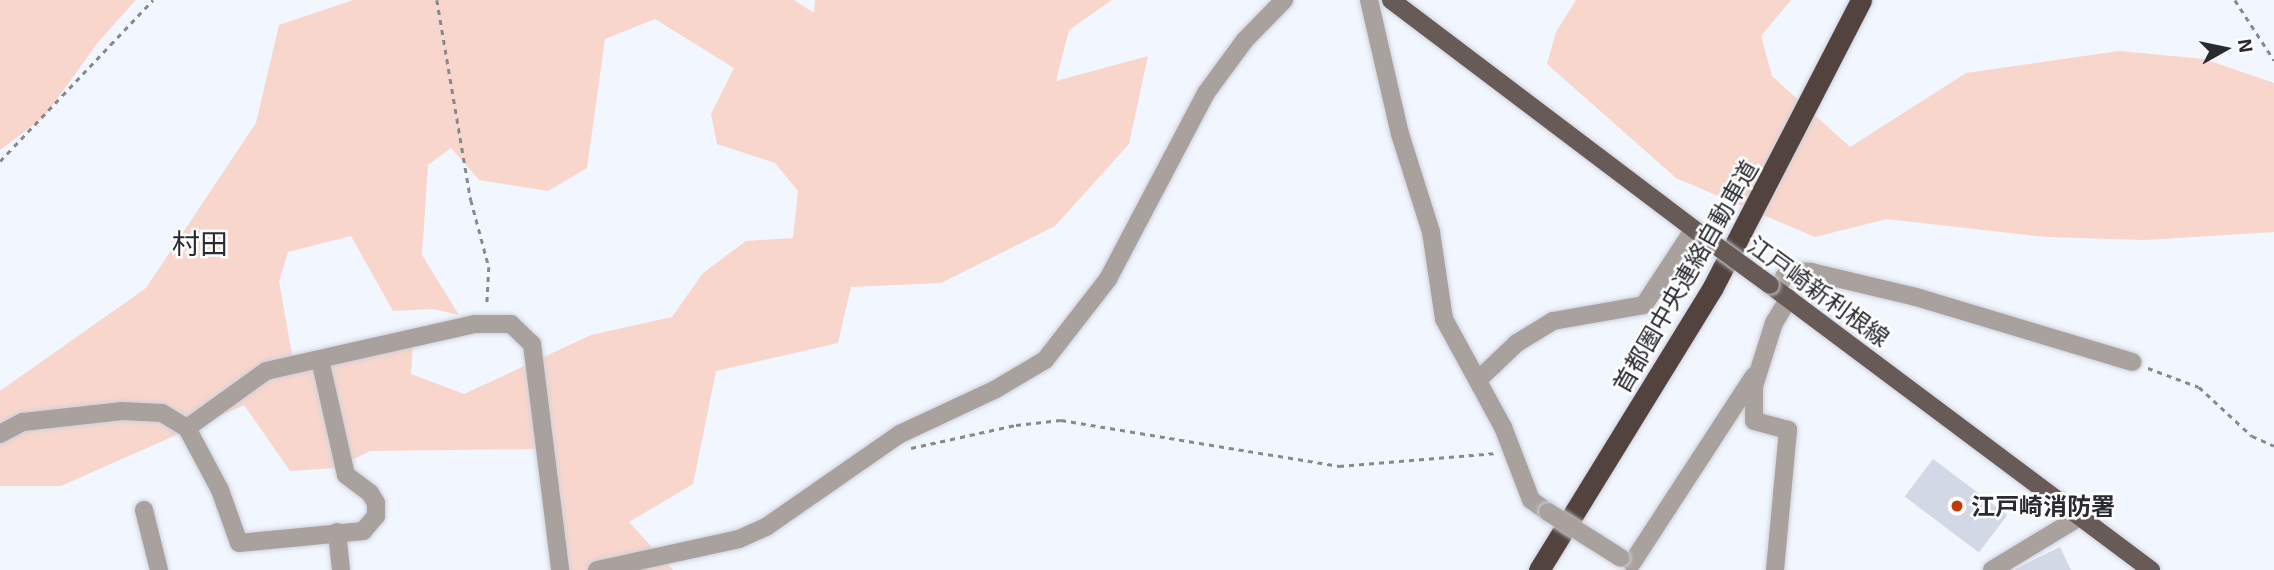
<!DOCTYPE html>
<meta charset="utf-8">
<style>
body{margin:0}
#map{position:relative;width:2274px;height:570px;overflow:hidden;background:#f2f6ff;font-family:"Exo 2","Noto Sans JP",sans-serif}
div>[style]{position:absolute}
.green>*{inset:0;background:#f8d6cc}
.building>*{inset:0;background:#d3d8e7;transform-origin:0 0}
.path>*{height:2.5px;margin-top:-1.25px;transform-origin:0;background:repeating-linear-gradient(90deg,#868990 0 5px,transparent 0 10px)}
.roads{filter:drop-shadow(0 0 2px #ced1da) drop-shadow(0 0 2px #ced1da)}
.minor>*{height:18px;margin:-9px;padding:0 9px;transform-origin:9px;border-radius:9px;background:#a8a19e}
.major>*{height:18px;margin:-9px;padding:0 9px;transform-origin:9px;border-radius:9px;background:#685b57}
.highway>*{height:21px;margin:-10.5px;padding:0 10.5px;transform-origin:10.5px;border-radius:10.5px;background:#52433f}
.bridges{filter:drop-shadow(0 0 2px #ced1da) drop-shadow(0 0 2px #ced1da)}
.minor-bridge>*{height:18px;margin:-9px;padding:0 9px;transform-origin:9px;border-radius:9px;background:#a8a19e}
.major-bridge>*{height:18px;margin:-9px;padding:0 9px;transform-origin:9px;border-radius:9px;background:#685b57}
.dots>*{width:19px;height:19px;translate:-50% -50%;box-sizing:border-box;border:4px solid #fff;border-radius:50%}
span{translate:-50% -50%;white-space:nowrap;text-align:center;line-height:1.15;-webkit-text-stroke:5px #fff;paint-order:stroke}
.street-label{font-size:24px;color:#292b31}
.poi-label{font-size:24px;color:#292b31;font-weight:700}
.left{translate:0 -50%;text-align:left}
.quarter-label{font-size:28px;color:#292b31}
.north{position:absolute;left:2190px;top:14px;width:70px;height:70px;-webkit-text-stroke:5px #fff;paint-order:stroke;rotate:81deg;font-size:19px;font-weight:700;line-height:28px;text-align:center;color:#292b31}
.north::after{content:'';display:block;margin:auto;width:24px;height:32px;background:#292b31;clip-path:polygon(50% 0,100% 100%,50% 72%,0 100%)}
</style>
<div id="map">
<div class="green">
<i style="clip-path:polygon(0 0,136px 0,99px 41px,44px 117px,0 150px)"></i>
<i style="clip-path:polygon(evenodd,353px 0,794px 0,814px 13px,815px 0,1112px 0,1069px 30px,1056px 81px,1148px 56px,1129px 144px,1055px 226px,941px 283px,851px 287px,838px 343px,716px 371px,693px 484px,629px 522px,673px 570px,555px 570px,541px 449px,370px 451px,336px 468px,290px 471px,244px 405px,61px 486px,0 486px,0 391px,146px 288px,256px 123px,279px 25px,353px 0,655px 19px,734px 68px,711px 114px,717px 144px,775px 163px,798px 191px,793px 238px,746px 241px,703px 273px,672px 317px,591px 335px,464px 394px,411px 374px,413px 345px,293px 360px,279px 281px,288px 252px,351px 236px,393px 311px,433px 309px,459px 315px,422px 255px,428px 165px,451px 148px,479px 180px,548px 191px,587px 168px,605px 39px,655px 19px)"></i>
<i style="clip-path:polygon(1576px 0,1791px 0,1761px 36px,1772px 76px,1850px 147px,1966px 73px,2119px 51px,2204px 59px,2274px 83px,2274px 232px,2145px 240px,2046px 237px,1887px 219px,1815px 237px,1676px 178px,1547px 64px,1556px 32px)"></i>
</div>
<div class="building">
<i style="left:1933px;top:459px;width:93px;height:47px;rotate:37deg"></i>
<i style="clip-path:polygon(2060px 547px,2071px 570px,2014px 570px,2023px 565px)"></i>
</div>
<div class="path">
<i style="left:437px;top:0;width:203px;rotate:80.4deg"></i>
<i style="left:471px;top:200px;width:69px;rotate:75deg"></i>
<i style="left:489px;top:267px;width:39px;rotate:93deg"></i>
<i style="left:2235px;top:0;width:72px;rotate:57deg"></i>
<i style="left:0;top:161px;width:222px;rotate:-46.5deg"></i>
<i style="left:2148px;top:368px;width:54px;rotate:20.4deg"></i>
<i style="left:2199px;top:387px;width:72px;rotate:42.8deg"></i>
<i style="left:2252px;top:436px;width:24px;rotate:24deg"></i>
<i style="left:911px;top:448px;width:107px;rotate:-12.4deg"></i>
<i style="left:1016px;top:425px;width:45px;rotate:-6.3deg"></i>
<i style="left:1061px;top:420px;width:282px;rotate:9.4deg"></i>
<i style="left:1339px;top:466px;width:158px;rotate:-4.7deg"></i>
</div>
<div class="roads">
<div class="minor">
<i style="left:1369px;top:0;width:138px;rotate:77deg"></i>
<i style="left:1400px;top:134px;width:103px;rotate:72.4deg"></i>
<i style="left:1431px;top:232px;width:88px;rotate:81.5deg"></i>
<i style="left:1444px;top:319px;width:123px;rotate:61.4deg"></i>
<i style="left:1503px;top:427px;width:78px;rotate:69deg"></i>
<i style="left:1531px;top:500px;width:21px;rotate:35deg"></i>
<i style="left:1776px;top:289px;width:22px;rotate:-56deg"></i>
<i style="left:1788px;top:271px;width:23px;rotate:2deg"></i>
<i style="left:1811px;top:272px;width:108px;rotate:13.4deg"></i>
<i style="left:1916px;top:297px;width:226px;rotate:16.7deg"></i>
<i style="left:1478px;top:380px;width:54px;rotate:-43.5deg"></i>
<i style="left:1517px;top:343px;width:42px;rotate:-31.4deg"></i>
<i style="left:1553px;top:321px;width:92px;rotate:-10deg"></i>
<i style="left:1644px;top:305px;width:91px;rotate:-56.7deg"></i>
<i style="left:187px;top:428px;width:97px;rotate:-35.8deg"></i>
<i style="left:266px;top:371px;width:214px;rotate:-12.7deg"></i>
<i style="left:475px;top:324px;width:36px"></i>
<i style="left:511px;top:324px;width:29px;rotate:44deg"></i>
<i style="left:532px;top:344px;width:228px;rotate:82.9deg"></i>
<i style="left:0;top:434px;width:26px;rotate:-28deg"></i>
<i style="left:23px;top:422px;width:100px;rotate:-6.3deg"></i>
<i style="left:122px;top:411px;width:40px;rotate:2.9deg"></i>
<i style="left:162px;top:413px;width:29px;rotate:31deg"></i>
<i style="left:187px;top:428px;width:70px;rotate:62deg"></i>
<i style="left:220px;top:490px;width:56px;rotate:70.3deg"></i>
<i style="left:239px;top:543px;width:125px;rotate:-5.5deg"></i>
<i style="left:363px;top:531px;width:20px;rotate:-49deg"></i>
<i style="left:376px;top:516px;width:13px;rotate:-90deg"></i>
<i style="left:376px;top:503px;width:12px;rotate:-121deg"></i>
<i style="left:370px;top:493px;width:30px;rotate:-143deg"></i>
<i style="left:346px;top:475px;width:118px;rotate:-102.7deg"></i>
<i style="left:144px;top:510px;width:62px;rotate:76deg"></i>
<i style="left:337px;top:532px;width:38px;rotate:84deg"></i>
<i style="left:1632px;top:563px;width:223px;rotate:-56.9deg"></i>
<i style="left:597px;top:570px;width:145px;rotate:-12.3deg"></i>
<i style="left:739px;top:539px;width:30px;rotate:-24deg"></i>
<i style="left:766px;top:527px;width:163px;rotate:-34.8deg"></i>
<i style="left:900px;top:434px;width:106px;rotate:-25.1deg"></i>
<i style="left:996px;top:389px;width:57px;rotate:-30.6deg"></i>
<i style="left:1045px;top:360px;width:103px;rotate:-52.1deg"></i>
<i style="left:1108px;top:279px;width:210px;rotate:-62.2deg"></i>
<i style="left:1206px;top:93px;width:66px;rotate:-53.7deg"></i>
<i style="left:1245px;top:40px;width:56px;rotate:-45.7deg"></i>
<i style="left:1775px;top:570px;width:141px;rotate:-84.7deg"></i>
<i style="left:1788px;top:430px;width:35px;rotate:-165deg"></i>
<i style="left:1754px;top:421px;width:35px;rotate:-90deg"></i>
<i style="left:1754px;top:386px;width:66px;rotate:-72.4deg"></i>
<i style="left:1774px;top:323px;width:29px;rotate:-59deg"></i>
<i style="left:1992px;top:570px;width:104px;rotate:-31.2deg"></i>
</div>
<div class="major">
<i style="left:1391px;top:0;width:396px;rotate:37.1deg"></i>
<i style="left:1770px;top:285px;width:476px;rotate:36.8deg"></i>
</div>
<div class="highway">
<i style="left:1539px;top:570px;width:332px;rotate:-58.4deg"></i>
<i style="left:1713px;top:287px;width:323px;rotate:-62.7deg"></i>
</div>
</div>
<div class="bridges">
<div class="minor-bridge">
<i style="left:1548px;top:512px;width:86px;rotate:32.2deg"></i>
</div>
<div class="major-bridge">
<i style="left:1707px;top:239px;width:78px;rotate:36.1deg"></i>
</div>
</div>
<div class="dots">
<i style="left:1957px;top:506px;background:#c23a05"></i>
</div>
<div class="street-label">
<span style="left:1685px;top:276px;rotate:-60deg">首都圏中央連絡自動車道</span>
<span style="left:1819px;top:291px;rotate:36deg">江戸崎新利根線</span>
</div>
<div class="poi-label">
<span class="left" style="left:1971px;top:506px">江戸崎消防署</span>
</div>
<div class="quarter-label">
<span style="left:200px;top:243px">村田</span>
</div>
<div class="north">N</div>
</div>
